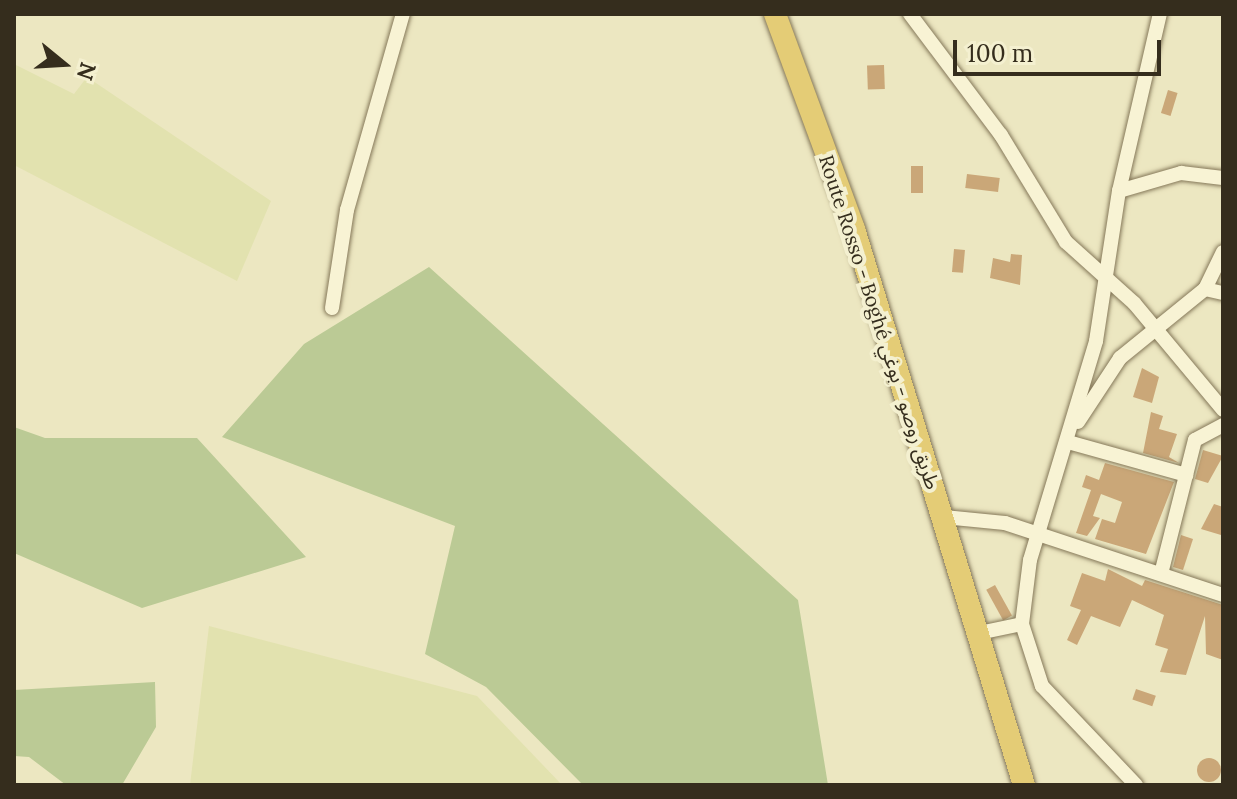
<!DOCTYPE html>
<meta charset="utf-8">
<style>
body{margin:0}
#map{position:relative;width:1237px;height:799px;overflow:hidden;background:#ece7c1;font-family:Lora,"Noto Sans Arabic",serif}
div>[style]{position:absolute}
.farmland>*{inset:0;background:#e2e2af}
.green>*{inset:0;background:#bbca95}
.building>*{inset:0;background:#caa778;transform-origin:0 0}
.round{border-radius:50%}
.roads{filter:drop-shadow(0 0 2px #857859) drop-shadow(0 0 2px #857859)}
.minor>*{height:14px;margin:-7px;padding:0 7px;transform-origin:7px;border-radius:7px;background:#f8f3d4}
.trunk>*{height:22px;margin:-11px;padding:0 11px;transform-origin:11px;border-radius:11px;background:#e4cc76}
span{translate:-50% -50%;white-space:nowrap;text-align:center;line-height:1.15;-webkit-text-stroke:8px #f4f0d0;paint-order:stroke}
.street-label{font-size:20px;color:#352d1d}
.frame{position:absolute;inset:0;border:16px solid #352d1d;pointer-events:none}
.north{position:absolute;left:24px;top:24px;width:80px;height:80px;-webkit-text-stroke:6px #f4f0d0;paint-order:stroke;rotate:108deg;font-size:22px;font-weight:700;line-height:32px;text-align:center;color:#352d1d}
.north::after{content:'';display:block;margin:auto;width:28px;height:36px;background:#352d1d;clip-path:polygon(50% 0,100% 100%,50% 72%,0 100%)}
.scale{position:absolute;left:953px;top:40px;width:208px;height:36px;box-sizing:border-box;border:4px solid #352d1d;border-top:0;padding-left:10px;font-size:24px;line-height:28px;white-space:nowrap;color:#352d1d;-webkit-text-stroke:6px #f4f0d0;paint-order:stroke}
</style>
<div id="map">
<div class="farmland">
<i style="clip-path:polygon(14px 64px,74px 94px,87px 77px,271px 201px,237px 281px,14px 165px)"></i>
<i style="clip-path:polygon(209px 626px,477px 696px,562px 785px,190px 785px)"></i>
</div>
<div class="green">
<i style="clip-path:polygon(429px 267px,798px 600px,828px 785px,583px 785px,486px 687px,425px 654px,455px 526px,222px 437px,304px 344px)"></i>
<i style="clip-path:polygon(14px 427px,45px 438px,197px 438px,306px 557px,142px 608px,14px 553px)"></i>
<i style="clip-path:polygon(155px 682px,156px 727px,122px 785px,66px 785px,29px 757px,14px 756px,14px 690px)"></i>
</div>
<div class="building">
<i style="left:884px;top:65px;width:24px;height:17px;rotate:88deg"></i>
<i style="left:1168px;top:90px;width:10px;height:24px;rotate:17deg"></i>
<i style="left:911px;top:166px;width:12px;height:27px"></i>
<i style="left:967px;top:174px;width:33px;height:14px;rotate:7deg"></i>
<i style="left:954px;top:249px;width:11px;height:23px;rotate:5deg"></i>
<i style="clip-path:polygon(1011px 254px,1022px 255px,1020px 285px,990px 278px,993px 258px,1010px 262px)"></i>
<i style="clip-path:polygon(1142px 368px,1159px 377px,1152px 403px,1133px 397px)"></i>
<i style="clip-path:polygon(1151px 412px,1163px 416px,1159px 429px,1177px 434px,1169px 457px,1179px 463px,1143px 453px)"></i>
<i style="clip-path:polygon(1203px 450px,1223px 456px,1208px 483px,1195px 479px)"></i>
<i style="clip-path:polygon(1105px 463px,1174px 482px,1146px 554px,1095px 539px,1102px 519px,1115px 523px,1122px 502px,1101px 494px,1093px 516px,1100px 518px,1087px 536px,1076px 533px,1091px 490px,1082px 487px,1086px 475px,1099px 480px)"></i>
<i style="clip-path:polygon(1214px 504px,1223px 507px,1221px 535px,1201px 529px)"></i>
<i style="clip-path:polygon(1181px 535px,1193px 539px,1183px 570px,1173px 567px)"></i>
<i style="clip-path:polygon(1108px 569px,1142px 586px,1145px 580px,1223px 605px,1223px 660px,1206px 654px,1205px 616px,1186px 675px,1160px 672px,1168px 649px,1155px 645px,1164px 615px,1132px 600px,1120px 627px,1091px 616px,1077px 645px,1067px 640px,1081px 610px,1070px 606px,1082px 573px,1105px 581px)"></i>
<i style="left:995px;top:585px;width:35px;height:10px;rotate:61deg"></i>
<i style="left:1136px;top:689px;width:21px;height:11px;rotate:19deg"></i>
<i class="round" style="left:1197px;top:758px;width:24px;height:24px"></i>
</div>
<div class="roads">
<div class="minor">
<i style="left:910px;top:14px;width:151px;rotate:53.1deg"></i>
<i style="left:1001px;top:135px;width:125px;rotate:58.7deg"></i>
<i style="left:1066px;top:242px;width:91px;rotate:41.9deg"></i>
<i style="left:1134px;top:303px;width:139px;rotate:50.2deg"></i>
<i style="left:1119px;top:191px;width:65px;rotate:-16.2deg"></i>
<i style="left:1181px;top:173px;width:42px;rotate:6.8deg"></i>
<i style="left:1205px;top:289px;width:18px;rotate:13deg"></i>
<i style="left:332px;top:308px;width:99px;rotate:-81.3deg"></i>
<i style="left:347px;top:210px;width:204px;rotate:-74.1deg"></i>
<i style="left:1078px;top:422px;width:77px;rotate:-56.7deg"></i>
<i style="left:1120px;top:358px;width:109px;rotate:-39.1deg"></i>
<i style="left:1205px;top:289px;width:41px;rotate:-64.1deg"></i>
<i style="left:1068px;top:442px;width:123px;rotate:15.6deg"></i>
<i style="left:944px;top:517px;width:61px;rotate:5.6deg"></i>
<i style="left:1005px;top:523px;width:230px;rotate:18.3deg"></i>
<i style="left:1162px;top:570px;width:134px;rotate:-75.8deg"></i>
<i style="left:1195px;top:440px;width:32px;rotate:-28deg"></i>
<i style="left:979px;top:633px;width:44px;rotate:-11.8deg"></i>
<i style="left:1136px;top:785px;width:137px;rotate:-133.5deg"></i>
<i style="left:1042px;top:686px;width:65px;rotate:-107.9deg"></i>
<i style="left:1022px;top:624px;width:64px;rotate:-82.9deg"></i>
<i style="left:1030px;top:560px;width:229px;rotate:-73.2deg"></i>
<i style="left:1096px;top:341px;width:152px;rotate:-81.3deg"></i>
<i style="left:1119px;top:191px;width:182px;rotate:-77deg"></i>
</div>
<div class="trunk">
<i style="left:775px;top:14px;width:229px;rotate:69.8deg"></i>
<i style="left:854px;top:229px;width:581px;rotate:73deg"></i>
</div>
</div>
<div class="street-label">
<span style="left:880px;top:322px;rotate:72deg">Route Rosso - Boghé طريق روصو - بوغي</span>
</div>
<div class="frame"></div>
<div class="north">N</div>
<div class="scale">100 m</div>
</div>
